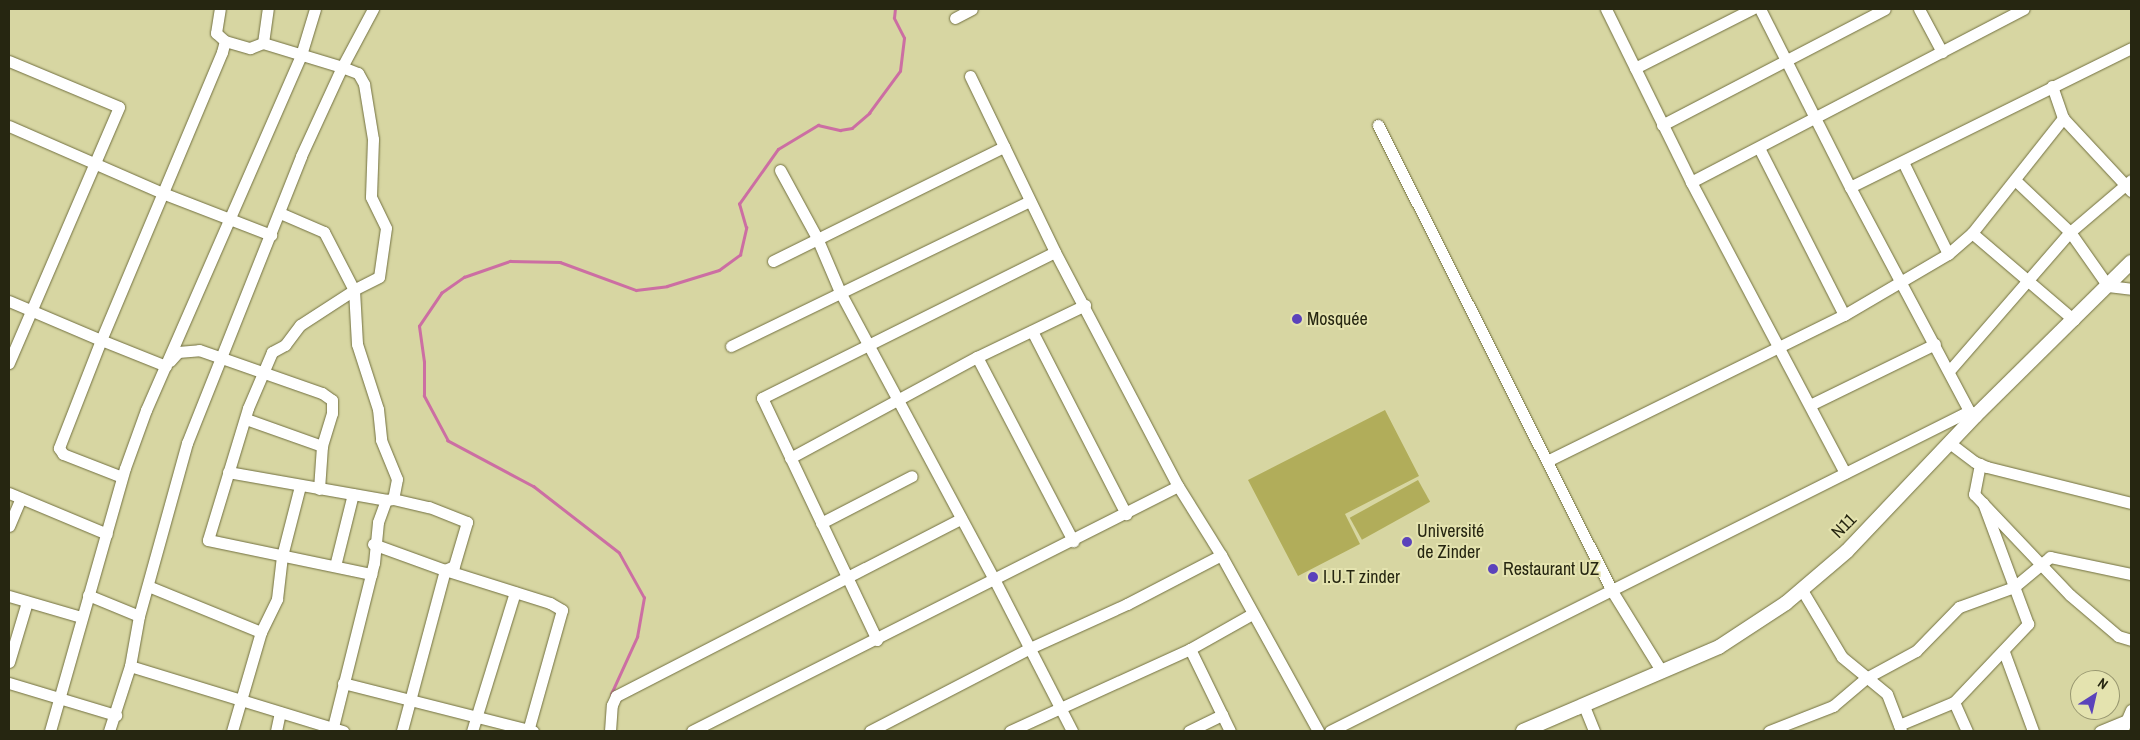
<!DOCTYPE html>
<meta charset="utf-8">
<style>
body{margin:0}
#map{position:relative;width:2140px;height:740px;overflow:hidden;background:#d7d6a2;font-family:"Archivo Narrow",sans-serif}
div>[style]{position:absolute}
.green>*{inset:0;background:#b1ad5a;transform-origin:0 0}
.stream>*{height:2.5px;margin:-1.25px;padding:0 1.25px;transform-origin:1.25px;border-radius:1.25px;background:#cc6ea3}
.roads{filter:drop-shadow(0 0 1px #727040) drop-shadow(0 0 1px #727040)}
.minor>*{height:11px;margin:-5.5px;padding:0 5.5px;transform-origin:5.5px;border-radius:5.5px;background:#fff}
.major>*{height:14px;margin:-7px;padding:0 7px;transform-origin:7px;border-radius:7px;background:#fff}
.dots>*{width:14px;height:14px;translate:-50% -50%;box-sizing:border-box;border:2px solid #e4e3af;border-radius:50%}
span{translate:-50% -50%;white-space:nowrap;text-align:center;line-height:1.15;-webkit-text-stroke:4px #e4e3af;paint-order:stroke}
.poi-label{font-size:18px;color:#262611}
.left{translate:0 -50%;text-align:left}
.street-label{font-size:18px;color:#262611}
.frame{position:absolute;inset:0;border:10px solid #262611;pointer-events:none}
.north{position:absolute;left:2070px;top:670px;width:50px;height:50px;box-sizing:border-box;background:#e4e3af;border:1px solid #989770;border-radius:50%;rotate:35deg;font-size:14px;font-weight:700;line-height:20px;text-align:center;color:#262611}
.north::after{content:'';display:block;margin:auto;width:18px;height:22px;background:#5b43bb;clip-path:polygon(50% 0,100% 100%,50% 72%,0 100%)}
</style>
<div id="map">
<div class="green">
<i style="clip-path:polygon(1385px 410px,1419px 476px,1345px 514px,1360px 544px,1298px 576px,1248px 480px)"></i>
<i style="left:1418px;top:480px;width:25px;height:78px;rotate:61deg"></i>
</div>
<div class="stream">
<i style="left:611px;top:694px;width:63px;rotate:-65.5deg"></i>
<i style="left:637px;top:637px;width:40px;rotate:-80deg"></i>
<i style="left:644px;top:598px;width:51px;rotate:-119.1deg"></i>
<i style="left:619px;top:553px;width:108px;rotate:-142.2deg"></i>
<i style="left:534px;top:487px;width:98px;rotate:-151.9deg"></i>
<i style="left:448px;top:441px;width:51px;rotate:-118.1deg"></i>
<i style="left:424px;top:396px;width:34px;rotate:-90deg"></i>
<i style="left:424px;top:362px;width:36px;rotate:-98deg"></i>
<i style="left:419px;top:326px;width:40px;rotate:-56deg"></i>
<i style="left:441px;top:293px;width:28px;rotate:-35deg"></i>
<i style="left:464px;top:277px;width:49px;rotate:-19.2deg"></i>
<i style="left:510px;top:261px;width:50px;rotate:1.1deg"></i>
<i style="left:560px;top:262px;width:81px;rotate:20.2deg"></i>
<i style="left:636px;top:290px;width:31px;rotate:-7deg"></i>
<i style="left:667px;top:286px;width:54px;rotate:-17.1deg"></i>
<i style="left:719px;top:270px;width:26px;rotate:-36deg"></i>
<i style="left:740px;top:255px;width:28px;rotate:-77deg"></i>
<i style="left:746px;top:228px;width:25px;rotate:-106deg"></i>
<i style="left:739px;top:204px;width:67px;rotate:-54.7deg"></i>
<i style="left:778px;top:149px;width:47px;rotate:-31deg"></i>
<i style="left:818px;top:125px;width:23px;rotate:13deg"></i>
<i style="left:840px;top:130px;width:12px;rotate:-9deg"></i>
<i style="left:852px;top:128px;width:23px;rotate:-41deg"></i>
<i style="left:869px;top:113px;width:52px;rotate:-53.6deg"></i>
<i style="left:900px;top:71px;width:33px;rotate:-83deg"></i>
<i style="left:904px;top:38px;width:22px;rotate:-117deg"></i>
<i style="left:894px;top:18px;width:9px;rotate:-84deg"></i>
</div>
<div class="roads">
<div class="minor">
<i style="left:1606px;top:9px;width:193px;rotate:63.8deg"></i>
<i style="left:1691px;top:182px;width:329px;rotate:62.1deg"></i>
<i style="left:1760px;top:9px;width:199px;rotate:63.2deg"></i>
<i style="left:1850px;top:187px;width:254px;rotate:62deg"></i>
<i style="left:1919px;top:9px;width:49px;rotate:61.9deg"></i>
<i style="left:955px;top:18px;width:19px;rotate:-28deg"></i>
<i style="left:225px;top:41px;width:26px;rotate:16deg"></i>
<i style="left:250px;top:48px;width:14px;rotate:-21deg"></i>
<i style="left:263px;top:43px;width:83px;rotate:16.9deg"></i>
<i style="left:342px;top:67px;width:17px;rotate:21deg"></i>
<i style="left:358px;top:73px;width:13px;rotate:61deg"></i>
<i style="left:364px;top:84px;width:56px;rotate:80.7deg"></i>
<i style="left:373px;top:139px;width:58px;rotate:92deg"></i>
<i style="left:371px;top:197px;width:34px;rotate:64deg"></i>
<i style="left:386px;top:228px;width:49px;rotate:98.1deg"></i>
<i style="left:379px;top:277px;width:28px;rotate:153deg"></i>
<i style="left:354px;top:290px;width:54px;rotate:86.8deg"></i>
<i style="left:357px;top:344px;width:68px;rotate:72.1deg"></i>
<i style="left:378px;top:409px;width:31px;rotate:84deg"></i>
<i style="left:381px;top:440px;width:42px;rotate:67.7deg"></i>
<i style="left:397px;top:479px;width:20px;rotate:101deg"></i>
<i style="left:393px;top:499px;width:37px;rotate:13deg"></i>
<i style="left:429px;top:507px;width:41px;rotate:21.5deg"></i>
<i style="left:467px;top:522px;width:46px;rotate:106.5deg"></i>
<i style="left:454px;top:566px;width:10px;rotate:156deg"></i>
<i style="left:445px;top:570px;width:110px;rotate:17.4deg"></i>
<i style="left:550px;top:603px;width:14px;rotate:30deg"></i>
<i style="left:562px;top:610px;width:126px;rotate:105.7deg"></i>
<i style="left:263px;top:43px;width:34px;rotate:-82deg"></i>
<i style="left:9px;top:61px;width:119px;rotate:22.7deg"></i>
<i style="left:119px;top:107px;width:279px;rotate:113.3deg"></i>
<i style="left:1635px;top:68px;width:131px;rotate:-26.8deg"></i>
<i style="left:970px;top:76px;width:195px;rotate:64.2deg"></i>
<i style="left:1055px;top:252px;width:264px;rotate:62.3deg"></i>
<i style="left:1178px;top:486px;width:81px;rotate:58.1deg"></i>
<i style="left:1221px;top:555px;width:201px;rotate:61.1deg"></i>
<i style="left:2052px;top:86px;width:34px;rotate:71deg"></i>
<i style="left:2063px;top:118px;width:100px;rotate:47deg"></i>
<i style="left:1378px;top:125px;width:521px;rotate:63.34deg"></i>
<i style="left:1612px;top:591px;width:95px;rotate:58.3deg"></i>
<i style="left:1662px;top:125px;width:251px;rotate:-27.5deg"></i>
<i style="left:9px;top:126px;width:170px;rotate:23.6deg"></i>
<i style="left:165px;top:194px;width:114px;rotate:21.1deg"></i>
<i style="left:1759px;top:148px;width:187px;rotate:63deg"></i>
<i style="left:1903px;top:162px;width:102px;rotate:63.9deg"></i>
<i style="left:780px;top:170px;width:77px;rotate:61.4deg"></i>
<i style="left:817px;top:238px;width:59px;rotate:66.9deg"></i>
<i style="left:840px;top:292px;width:326px;rotate:61.8deg"></i>
<i style="left:994px;top:579px;width:171px;rotate:62.8deg"></i>
<i style="left:2015px;top:180px;width:76px;rotate:43.4deg"></i>
<i style="left:2070px;top:232px;width:66px;rotate:54.9deg"></i>
<i style="left:2108px;top:286px;width:23px;rotate:7deg"></i>
<i style="left:1691px;top:182px;width:375px;rotate:-27.5deg"></i>
<i style="left:1850px;top:187px;width:313px;rotate:-26.3deg"></i>
<i style="left:280px;top:213px;width:48px;rotate:23.4deg"></i>
<i style="left:324px;top:232px;width:65px;rotate:62.7deg"></i>
<i style="left:354px;top:290px;width:64px;rotate:147.1deg"></i>
<i style="left:300px;top:325px;width:25px;rotate:127deg"></i>
<i style="left:285px;top:345px;width:15px;rotate:152deg"></i>
<i style="left:272px;top:352px;width:61px;rotate:113.2deg"></i>
<i style="left:248px;top:408px;width:138px;rotate:106.9deg"></i>
<i style="left:208px;top:540px;width:167px;rotate:11.8deg"></i>
<i style="left:1972px;top:233px;width:134px;rotate:40.5deg"></i>
<i style="left:773px;top:261px;width:258px;rotate:-26.3deg"></i>
<i style="left:9px;top:301px;width:100px;rotate:23deg"></i>
<i style="left:101px;top:340px;width:116px;rotate:111.3deg"></i>
<i style="left:59px;top:448px;width:7px;rotate:56deg"></i>
<i style="left:63px;top:454px;width:63px;rotate:21.3deg"></i>
<i style="left:1032px;top:331px;width:206px;rotate:62.8deg"></i>
<i style="left:731px;top:346px;width:332px;rotate:-25.9deg"></i>
<i style="left:977px;top:357px;width:208px;rotate:62.4deg"></i>
<i style="left:170px;top:361px;width:12px;rotate:-48deg"></i>
<i style="left:178px;top:352px;width:21px;rotate:-5deg"></i>
<i style="left:199px;top:350px;width:130px;rotate:19.3deg"></i>
<i style="left:322px;top:393px;width:12px;rotate:35deg"></i>
<i style="left:332px;top:400px;width:13px;rotate:90deg"></i>
<i style="left:332px;top:413px;width:34px;rotate:107deg"></i>
<i style="left:322px;top:446px;width:43px;rotate:94deg"></i>
<i style="left:166px;top:366px;width:70px;rotate:-158.2deg"></i>
<i style="left:101px;top:340px;width:312px;rotate:-67.2deg"></i>
<i style="left:222px;top:52px;width:11px;rotate:-75deg"></i>
<i style="left:225px;top:41px;width:12px;rotate:-138deg"></i>
<i style="left:216px;top:33px;width:24px;rotate:-81deg"></i>
<i style="left:1949px;top:371px;width:184px;rotate:-49deg"></i>
<i style="left:2070px;top:232px;width:80px;rotate:-40.4deg"></i>
<i style="left:1810px;top:405px;width:139px;rotate:-26deg"></i>
<i style="left:246px;top:419px;width:81px;rotate:19.6deg"></i>
<i style="left:1951px;top:444px;width:30px;rotate:37deg"></i>
<i style="left:1975px;top:462px;width:13px;rotate:23deg"></i>
<i style="left:1987px;top:467px;width:148px;rotate:14deg"></i>
<i style="left:790px;top:458px;width:213px;rotate:-28.4deg"></i>
<i style="left:977px;top:357px;width:120px;rotate:-25.7deg"></i>
<i style="left:1547px;top:461px;width:331px;rotate:-26.2deg"></i>
<i style="left:1844px;top:315px;width:121px;rotate:-30.4deg"></i>
<i style="left:1948px;top:254px;width:32px;rotate:-41deg"></i>
<i style="left:1972px;top:233px;width:147px;rotate:-51.6deg"></i>
<i style="left:1980px;top:464px;width:31px;rotate:101deg"></i>
<i style="left:1974px;top:494px;width:139px;rotate:46.5deg"></i>
<i style="left:2070px;top:595px;width:63px;rotate:40.5deg"></i>
<i style="left:2118px;top:636px;width:14px;rotate:17deg"></i>
<i style="left:228px;top:472px;width:160px;rotate:10deg"></i>
<i style="left:9px;top:493px;width:106px;rotate:22.7deg"></i>
<i style="left:821px;top:523px;width:102px;rotate:-27.3deg"></i>
<i style="left:9px;top:526px;width:30px;rotate:-67deg"></i>
<i style="left:373px;top:544px;width:77px;rotate:19.9deg"></i>
<i style="left:445px;top:570px;width:167px;rotate:105deg"></i>
<i style="left:335px;top:566px;width:74px;rotate:-76deg"></i>
<i style="left:148px;top:586px;width:122px;rotate:22.2deg"></i>
<i style="left:1802px;top:590px;width:78px;rotate:59.2deg"></i>
<i style="left:1842px;top:657px;width:58px;rotate:39.4deg"></i>
<i style="left:1887px;top:694px;width:39px;rotate:69deg"></i>
<i style="left:88px;top:595px;width:55px;rotate:22.4deg"></i>
<i style="left:9px;top:596px;width:75px;rotate:16.3deg"></i>
<i style="left:877px;top:640px;width:268px;rotate:-115.4deg"></i>
<i style="left:762px;top:398px;width:327px;rotate:-26.5deg"></i>
<i style="left:1190px;top:649px;width:91px;rotate:64deg"></i>
<i style="left:2004px;top:652px;width:84px;rotate:69.8deg"></i>
<i style="left:9px;top:662px;width:63px;rotate:-73.3deg"></i>
<i style="left:130px;top:666px;width:223px;rotate:17deg"></i>
<i style="left:9px;top:683px;width:112px;rotate:16.7deg"></i>
<i style="left:343px;top:683px;width:196px;rotate:14.2deg"></i>
<i style="left:1954px;top:702px;width:32px;rotate:66deg"></i>
<i style="left:1584px;top:706px;width:27px;rotate:68deg"></i>
<i style="left:1899px;top:725px;width:60px;rotate:-22.7deg"></i>
<i style="left:1954px;top:702px;width:108px;rotate:-46.5deg"></i>
<i style="left:2028px;top:624px;width:129px;rotate:-110.4deg"></i>
<i style="left:50px;top:731px;width:273px;rotate:-74.1deg"></i>
<i style="left:125px;top:468px;width:62px;rotate:-70.1deg"></i>
<i style="left:146px;top:410px;width:387px;rotate:-66.4deg"></i>
<i style="left:301px;top:55px;width:48px;rotate:-73.1deg"></i>
<i style="left:109px;top:731px;width:68px;rotate:-72.1deg"></i>
<i style="left:130px;top:666px;width:51px;rotate:-79.8deg"></i>
<i style="left:139px;top:616px;width:180px;rotate:-74.5deg"></i>
<i style="left:187px;top:443px;width:309px;rotate:-68.3deg"></i>
<i style="left:301px;top:156px;width:98px;rotate:-65.3deg"></i>
<i style="left:342px;top:67px;width:66px;rotate:-61.9deg"></i>
<i style="left:232px;top:731px;width:103px;rotate:-73.7deg"></i>
<i style="left:261px;top:632px;width:37px;rotate:-64deg"></i>
<i style="left:277px;top:599px;width:43px;rotate:-83.4deg"></i>
<i style="left:282px;top:556px;width:72px;rotate:-75.6deg"></i>
<i style="left:276px;top:731px;width:19px;rotate:-78deg"></i>
<i style="left:332px;top:731px;width:173px;rotate:-76deg"></i>
<i style="left:374px;top:563px;width:41px;rotate:-84.4deg"></i>
<i style="left:378px;top:522px;width:23px;rotate:-70deg"></i>
<i style="left:386px;top:500px;width:7px;rotate:-8deg"></i>
<i style="left:472px;top:731px;width:145px;rotate:-72.8deg"></i>
<i style="left:610px;top:731px;width:26px;rotate:-86deg"></i>
<i style="left:612px;top:705px;width:10px;rotate:-66deg"></i>
<i style="left:616px;top:696px;width:388px;rotate:-27.2deg"></i>
<i style="left:692px;top:731px;width:544px;rotate:-26.75deg"></i>
<i style="left:870px;top:731px;width:180px;rotate:-27.4deg"></i>
<i style="left:1030px;top:648px;width:107px;rotate:-24.4deg"></i>
<i style="left:1127px;top:604px;width:106px;rotate:-27.5deg"></i>
<i style="left:1010px;top:731px;width:198px;rotate:-24.5deg"></i>
<i style="left:1190px;top:649px;width:71px;rotate:-29.4deg"></i>
<i style="left:1189px;top:731px;width:37px;rotate:-26deg"></i>
<i style="left:1330px;top:731px;width:715px;rotate:-26.6deg"></i>
<i style="left:1969px;top:411px;width:8px;rotate:30deg"></i>
<i style="left:1769px;top:731px;width:69px;rotate:-21.3deg"></i>
<i style="left:1833px;top:706px;width:43px;rotate:-40.3deg"></i>
<i style="left:1866px;top:678px;width:57px;rotate:-28.4deg"></i>
<i style="left:1916px;top:651px;width:62px;rotate:-45.7deg"></i>
<i style="left:1959px;top:607px;width:59px;rotate:-20deg"></i>
<i style="left:2014px;top:587px;width:47px;rotate:-39.8deg"></i>
<i style="left:2050px;top:557px;width:83px;rotate:11.9deg"></i>
<i style="left:2100px;top:731px;width:29px;rotate:-22deg"></i>
<i style="left:2122px;top:731px;width:23px;rotate:-67deg"></i>
</div>
<div class="major">
<i style="left:1523px;top:731px;width:213px;rotate:-23.2deg"></i>
<i style="left:1719px;top:647px;width:80px;rotate:-33.3deg"></i>
<i style="left:1786px;top:603px;width:80px;rotate:-40.4deg"></i>
<i style="left:1847px;top:551px;width:187px;rotate:-46.5deg"></i>
<i style="left:1976px;top:415px;width:218px;rotate:-44.6deg"></i>
</div>
</div>
<div class="dots">
<i style="left:1297px;top:319px;background:#5b43bb"></i>
<i style="left:1407px;top:542px;background:#5b43bb"></i>
<i style="left:1493px;top:569px;background:#5b43bb"></i>
<i style="left:1313px;top:577px;background:#5b43bb"></i>
</div>
<div class="poi-label">
<span class="left" style="left:1307px;top:319px">Mosquée</span>
<span class="left" style="left:1417px;top:542px">Université<br>de Zinder</span>
<span class="left" style="left:1503px;top:569px">Restaurant UZ</span>
<span class="left" style="left:1323px;top:577px">I.U.T zinder</span>
</div>
<div class="street-label">
<span style="left:1844px;top:526px;rotate:-45deg">N11</span>
</div>
<div class="frame"></div>
<div class="north">N</div>
</div>
